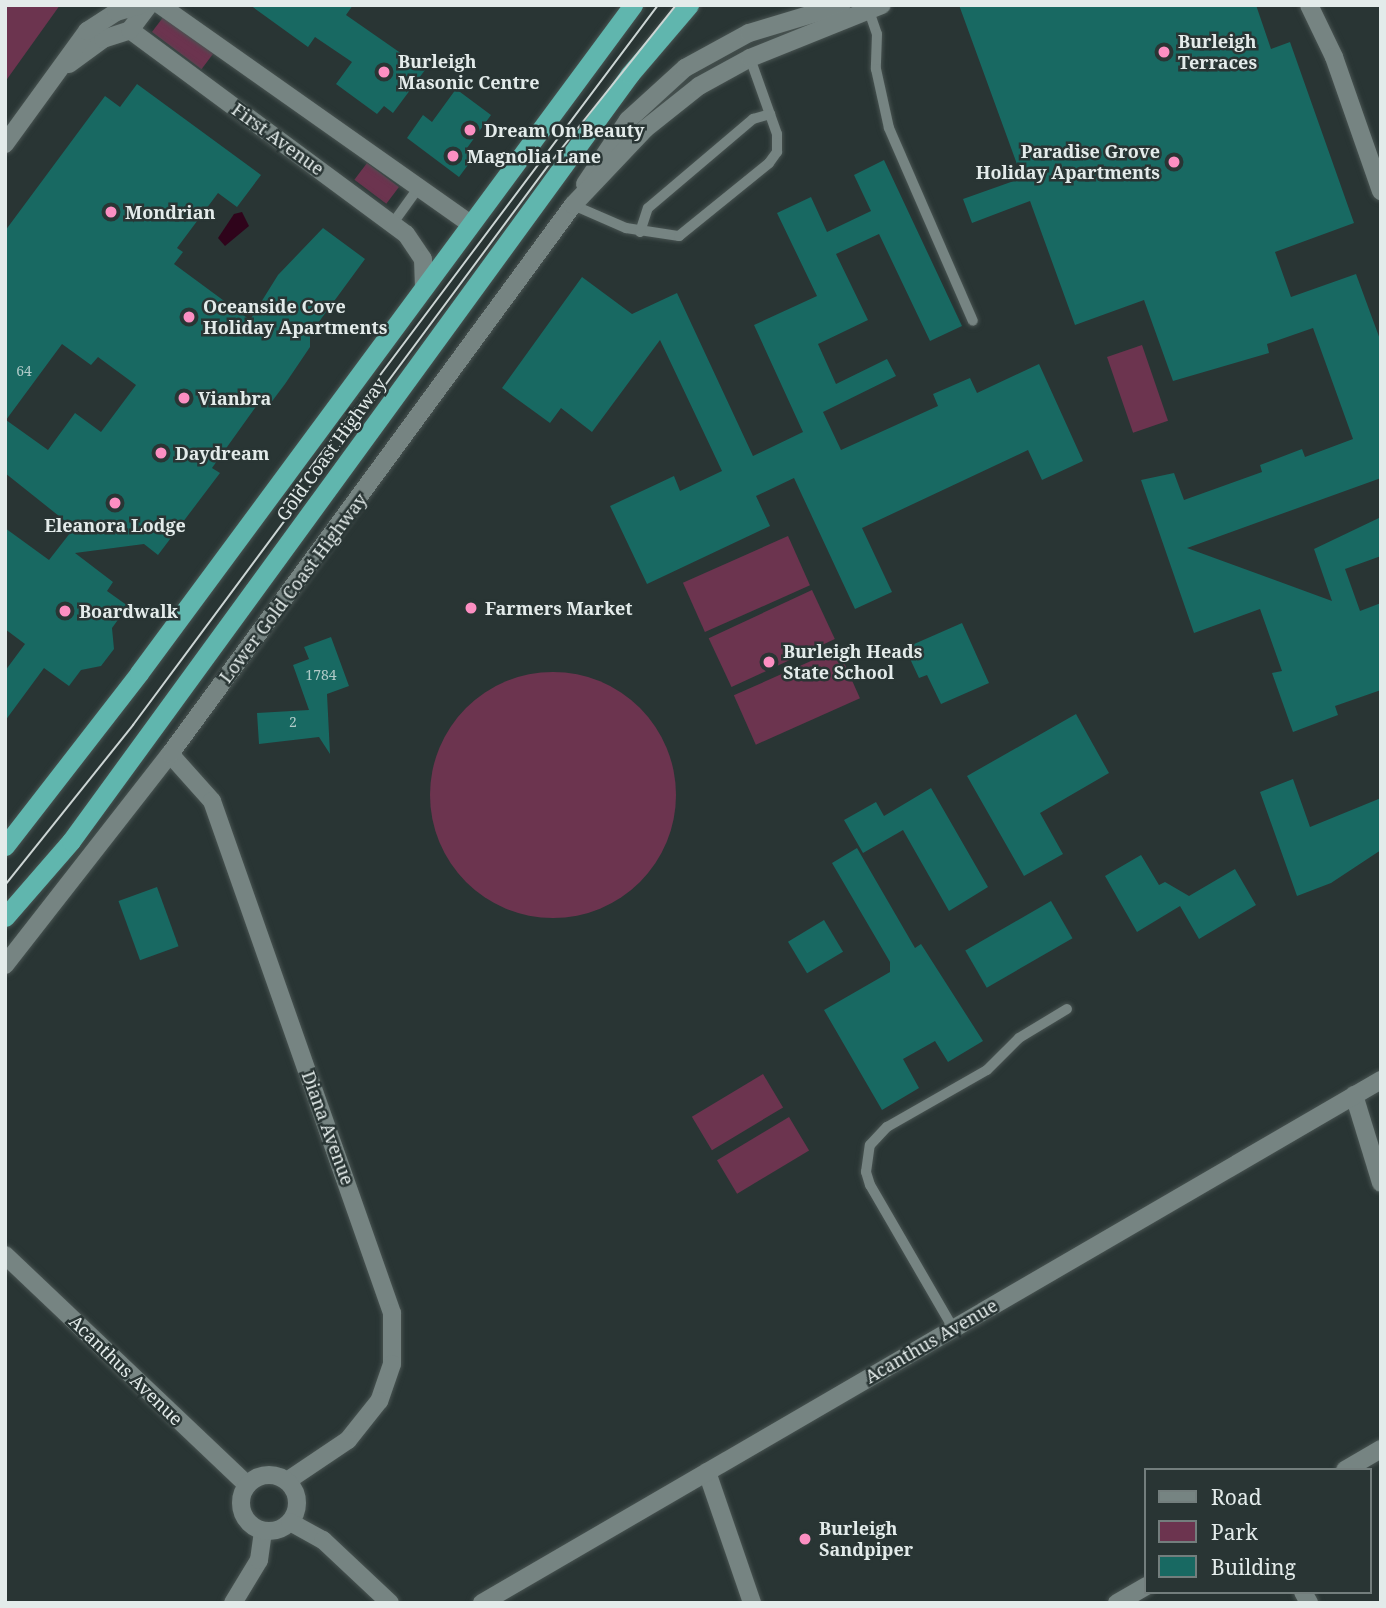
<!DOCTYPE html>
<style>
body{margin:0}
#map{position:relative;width:1386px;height:1608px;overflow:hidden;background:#293534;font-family:"Noto Serif",serif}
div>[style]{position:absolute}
.green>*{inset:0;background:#6c344f;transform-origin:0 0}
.round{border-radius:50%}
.water>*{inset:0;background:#2f041b}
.building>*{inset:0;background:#186962;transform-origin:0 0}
.roads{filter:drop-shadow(0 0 2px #485351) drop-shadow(0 0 2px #485351)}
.service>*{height:10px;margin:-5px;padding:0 5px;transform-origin:5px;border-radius:5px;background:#768482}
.minor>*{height:18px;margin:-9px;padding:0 9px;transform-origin:9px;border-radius:9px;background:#768482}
.tertiary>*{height:18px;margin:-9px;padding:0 9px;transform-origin:9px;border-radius:9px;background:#768482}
.tertiary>.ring{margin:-9px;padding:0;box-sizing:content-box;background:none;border:18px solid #768482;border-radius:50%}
.trunk>*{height:19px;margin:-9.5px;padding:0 9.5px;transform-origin:9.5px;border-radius:9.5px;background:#60b6ae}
.tram>*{height:2px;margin:-1px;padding:0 1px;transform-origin:1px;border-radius:1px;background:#ccd5d4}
.dots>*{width:19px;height:19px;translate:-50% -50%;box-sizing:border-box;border:4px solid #293534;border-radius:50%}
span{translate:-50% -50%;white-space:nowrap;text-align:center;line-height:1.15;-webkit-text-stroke:5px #293534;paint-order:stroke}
.number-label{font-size:14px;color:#b0cac8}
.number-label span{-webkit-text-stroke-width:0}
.poi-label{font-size:18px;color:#e3ebea;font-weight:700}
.left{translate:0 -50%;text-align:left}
.right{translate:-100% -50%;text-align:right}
.street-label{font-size:18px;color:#e3ebea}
.frame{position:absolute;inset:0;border:7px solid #e3ebea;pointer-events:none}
.legend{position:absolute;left:1144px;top:1468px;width:228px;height:126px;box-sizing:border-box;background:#293534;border:2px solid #737e7d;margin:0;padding:9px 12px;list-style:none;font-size:21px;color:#e3ebea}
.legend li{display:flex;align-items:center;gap:14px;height:35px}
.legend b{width:35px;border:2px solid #737e7d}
</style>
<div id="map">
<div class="green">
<i style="clip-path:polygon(5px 5px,60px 5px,5px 82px)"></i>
<i style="left:164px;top:16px;width:62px;height:20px;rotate:37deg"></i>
<i style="left:367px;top:163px;width:40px;height:21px;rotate:37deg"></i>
<i style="left:1142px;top:345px;width:80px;height:37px;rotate:71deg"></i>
<i style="left:788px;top:536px;width:54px;height:115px;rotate:66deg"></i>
<i style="left:812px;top:590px;width:54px;height:114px;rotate:65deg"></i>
<i style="left:838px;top:649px;width:54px;height:114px;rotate:66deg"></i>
<i class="round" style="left:430px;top:672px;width:246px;height:246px"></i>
<i style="left:763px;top:1074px;width:39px;height:83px;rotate:59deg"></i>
<i style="left:789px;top:1117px;width:39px;height:84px;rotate:59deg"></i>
</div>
<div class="water">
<i style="clip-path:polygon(242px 212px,249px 226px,225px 246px,218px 238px,234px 214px)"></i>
</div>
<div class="building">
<i style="clip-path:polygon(250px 5px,353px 5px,346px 15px,425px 70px,393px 113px,384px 106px,377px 114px,336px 84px,352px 62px,315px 37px,308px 47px)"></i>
<i style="clip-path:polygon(959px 5px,1256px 5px,1271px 49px,1290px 42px,1354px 223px,1275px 252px,1291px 297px,1356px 274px,1381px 342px,1381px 478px,1187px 548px,1332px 601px,1314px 549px,1381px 517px,1381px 556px,1345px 569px,1360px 611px,1381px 603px,1381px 690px,1335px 706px,1338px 715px,1293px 732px,1272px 673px,1282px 671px,1260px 609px,1194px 633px,1141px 480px,1174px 473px,1184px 500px,1262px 472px,1260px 465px,1302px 449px,1305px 457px,1353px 439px,1313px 328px,1267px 344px,1269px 353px,1173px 381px,1144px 300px,1075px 325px,1030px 201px,972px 223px,963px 199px,1022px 178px)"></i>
<i style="clip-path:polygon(evenodd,137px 84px,261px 175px,237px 207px,218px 193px,177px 248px,183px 252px,174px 264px,250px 320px,278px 275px,323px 228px,365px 259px,310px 334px,310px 347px,285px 384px,270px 404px,262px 398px,212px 468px,220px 473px,158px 555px,144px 544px,75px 553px,113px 582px,107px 591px,128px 606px,112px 628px,114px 649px,101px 666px,81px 670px,69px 686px,44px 668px,5px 721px,5px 671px,25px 644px,5px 629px,5px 528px,49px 560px,74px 528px,5px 473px,5px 231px,105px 96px,120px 107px,137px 84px,62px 344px,91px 365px,98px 357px,136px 385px,101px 432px,75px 413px,48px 450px,6px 420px,62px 344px)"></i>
<i style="clip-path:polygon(456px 89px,491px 115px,467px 148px,476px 154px,459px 177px,407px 138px,423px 115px,432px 122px)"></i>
<i style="clip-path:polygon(884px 160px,962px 326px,930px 341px,879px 234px,836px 254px,868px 320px,818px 344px,836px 384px,887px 359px,896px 376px,823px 412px,841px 450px,938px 406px,933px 394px,970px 378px,977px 393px,1039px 364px,1083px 461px,1042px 480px,1028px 450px,862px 528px,892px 592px,855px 609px,794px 478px,756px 496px,770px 526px,647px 584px,610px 506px,674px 476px,680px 491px,722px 471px,660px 340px,592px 432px,561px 408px,550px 423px,502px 388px,582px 277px,632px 314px,677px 293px,753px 456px,803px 432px,754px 325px,817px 296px,777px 213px,811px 197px,827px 232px,871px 211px,854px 175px)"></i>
<i style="clip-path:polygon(962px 623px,989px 683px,941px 704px,927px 675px,919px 678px,905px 648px)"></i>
<i style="clip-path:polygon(331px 637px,349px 686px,327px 694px,330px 754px,319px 737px,259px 744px,257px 713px,309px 710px,293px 665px,309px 659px,304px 647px)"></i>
<i style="clip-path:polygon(1076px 714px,1109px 773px,1040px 813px,1063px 854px,1024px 876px,967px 776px)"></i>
<i style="clip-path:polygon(1293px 779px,1310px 827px,1381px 798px,1381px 850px,1331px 883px,1297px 896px,1260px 792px)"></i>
<i style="clip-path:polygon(931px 788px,988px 887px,949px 911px,903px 830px,863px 853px,844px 820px,876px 802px,884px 816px)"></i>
<i style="clip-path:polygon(857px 848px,915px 948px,921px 944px,983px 1041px,948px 1062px,935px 1041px,903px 1059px,919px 1088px,882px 1110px,824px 1010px,890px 972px,890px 962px,832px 863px)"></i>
<i style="clip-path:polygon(1141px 855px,1159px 885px,1165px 882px,1189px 896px,1235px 869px,1256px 905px,1199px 939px,1180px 906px,1137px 932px,1105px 876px)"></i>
<i style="left:157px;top:887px;width:63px;height:41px;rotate:70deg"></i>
<i style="left:1051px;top:901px;width:43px;height:99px;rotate:60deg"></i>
<i style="left:824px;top:920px;width:37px;height:42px;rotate:59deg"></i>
</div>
<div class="roads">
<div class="service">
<i style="left:869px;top:11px;width:24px;rotate:71deg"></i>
<i style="left:877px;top:34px;width:35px;rotate:92deg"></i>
<i style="left:876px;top:69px;width:60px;rotate:77.6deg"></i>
<i style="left:889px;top:128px;width:210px;rotate:66.5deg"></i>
<i style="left:573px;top:205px;width:58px;rotate:23.5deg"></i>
<i style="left:626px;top:228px;width:54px;rotate:8.6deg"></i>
<i style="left:679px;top:236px;width:116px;rotate:-39deg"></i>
<i style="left:769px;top:163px;width:14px;rotate:-54deg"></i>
<i style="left:777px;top:152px;width:18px;rotate:-90deg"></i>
<i style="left:777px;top:134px;width:81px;rotate:-109.6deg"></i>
<i style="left:393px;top:223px;width:44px;rotate:-54.2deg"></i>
<i style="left:640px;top:232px;width:25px;rotate:-72deg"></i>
<i style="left:648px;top:208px;width:138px;rotate:-40.3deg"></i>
<i style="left:753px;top:119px;width:18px;rotate:-16deg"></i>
<i style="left:953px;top:1328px;width:165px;rotate:-120.1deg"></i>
<i style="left:870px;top:1185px;width:14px;rotate:-107deg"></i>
<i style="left:866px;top:1172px;width:27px;rotate:-82deg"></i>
<i style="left:870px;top:1145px;width:25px;rotate:-47deg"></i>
<i style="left:887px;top:1127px;width:115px;rotate:-29.7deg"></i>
<i style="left:987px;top:1070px;width:45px;rotate:-45deg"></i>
<i style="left:1019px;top:1038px;width:56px;rotate:-31.1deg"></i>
</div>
<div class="minor">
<i style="left:585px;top:184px;width:77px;rotate:-56.1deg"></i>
<i style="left:628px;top:120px;width:77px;rotate:-42.4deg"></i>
<i style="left:685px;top:68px;width:73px;rotate:-28.7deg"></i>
<i style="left:749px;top:33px;width:97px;rotate:-16.8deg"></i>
<i style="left:170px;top:754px;width:63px;rotate:48.2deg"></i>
<i style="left:212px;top:801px;width:543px;rotate:70.63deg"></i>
<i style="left:392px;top:1313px;width:51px;rotate:90deg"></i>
<i style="left:392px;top:1364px;width:39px;rotate:109deg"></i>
<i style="left:379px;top:1401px;width:50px;rotate:128.5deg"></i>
<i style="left:348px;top:1440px;width:73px;rotate:146.1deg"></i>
<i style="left:5px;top:965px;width:268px;rotate:-52deg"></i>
<i style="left:170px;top:754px;width:681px;rotate:-53.72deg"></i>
<i style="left:573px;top:205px;width:105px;rotate:-46.5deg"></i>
<i style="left:645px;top:129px;width:69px;rotate:-38.5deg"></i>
<i style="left:699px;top:86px;width:58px;rotate:-28.8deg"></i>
<i style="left:750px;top:58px;width:142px;rotate:-21.9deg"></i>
<i style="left:1354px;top:1095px;width:92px;rotate:72.9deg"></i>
<i style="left:1345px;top:1470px;width:42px;rotate:-30.3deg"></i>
<i style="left:707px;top:1472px;width:139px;rotate:71deg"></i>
<i style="left:1303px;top:1592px;width:13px;rotate:61deg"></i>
<i style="left:233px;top:1603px;width:50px;rotate:-58.8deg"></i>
<i style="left:259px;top:1560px;width:29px;rotate:-82deg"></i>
<i style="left:1117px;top:1603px;width:34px;rotate:-30deg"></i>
</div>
<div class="tertiary">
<i style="left:160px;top:5px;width:378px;rotate:35.2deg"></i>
<i style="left:1309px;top:5px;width:58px;rotate:64.3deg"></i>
<i style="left:1334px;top:57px;width:142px;rotate:70.7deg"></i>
<i style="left:130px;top:30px;width:343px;rotate:36.5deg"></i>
<i style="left:406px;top:234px;width:30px;rotate:56deg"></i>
<i style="left:423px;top:259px;width:27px;rotate:88deg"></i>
<i style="left:69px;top:64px;width:42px;rotate:-36.3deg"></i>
<i style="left:103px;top:39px;width:28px;rotate:-18deg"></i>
<i style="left:130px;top:30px;width:31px;rotate:-53deg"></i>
<i style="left:5px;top:144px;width:140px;rotate:-54deg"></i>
<i style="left:87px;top:31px;width:35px;rotate:-33deg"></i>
<i style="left:116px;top:12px;width:25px;rotate:-16deg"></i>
<i style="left:5px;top:1255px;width:334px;rotate:43.5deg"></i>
<i class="ring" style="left:241px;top:1475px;width:38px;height:38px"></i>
<i style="left:290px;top:1522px;width:38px;rotate:29deg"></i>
<i style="left:323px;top:1540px;width:92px;rotate:43.2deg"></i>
<i style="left:482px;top:1603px;width:1040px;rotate:-30.19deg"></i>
</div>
<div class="trunk">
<i style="left:5px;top:846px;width:219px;rotate:-52.2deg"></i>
<i style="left:139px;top:673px;width:831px;rotate:-53.52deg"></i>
<i style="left:5px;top:917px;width:101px;rotate:-49deg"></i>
<i style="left:71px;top:841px;width:949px;rotate:-53.91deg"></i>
<i style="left:630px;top:74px;width:91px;rotate:-49.5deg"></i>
</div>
</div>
<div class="tram">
<i style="left:284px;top:503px;width:623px;rotate:-53.09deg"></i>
<i style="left:5px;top:885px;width:205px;rotate:-51.3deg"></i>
<i style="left:133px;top:725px;width:700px;rotate:-53.42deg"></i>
<i style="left:550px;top:163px;width:202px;rotate:-51.4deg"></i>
</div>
<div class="dots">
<i style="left:1164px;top:52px;background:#fc8fc2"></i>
<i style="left:384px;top:72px;background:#fc8fc2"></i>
<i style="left:470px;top:130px;background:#fc8fc2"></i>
<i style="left:453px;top:156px;background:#fc8fc2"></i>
<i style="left:1174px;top:162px;background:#fc8fc2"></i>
<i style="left:111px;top:212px;background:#fc8fc2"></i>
<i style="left:189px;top:317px;background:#fc8fc2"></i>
<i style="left:184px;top:398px;background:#fc8fc2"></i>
<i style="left:161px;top:453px;background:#fc8fc2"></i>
<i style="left:115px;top:503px;background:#fc8fc2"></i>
<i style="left:471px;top:608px;background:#fc8fc2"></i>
<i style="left:65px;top:611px;background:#fc8fc2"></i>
<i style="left:769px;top:662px;background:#fc8fc2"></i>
<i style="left:805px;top:1539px;background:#fc8fc2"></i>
</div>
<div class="number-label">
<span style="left:24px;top:371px">64</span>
<span style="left:321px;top:675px">1784</span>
<span style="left:293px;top:722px">2</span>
</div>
<div class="poi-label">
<span class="left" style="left:1178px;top:52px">Burleigh<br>Terraces</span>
<span class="left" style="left:398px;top:72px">Burleigh<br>Masonic Centre</span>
<span class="left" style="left:484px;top:130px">Dream On Beauty</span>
<span class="right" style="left:1160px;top:162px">Paradise Grove<br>Holiday Apartments</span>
<span class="left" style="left:467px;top:156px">Magnolia Lane</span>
<span class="left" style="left:125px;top:212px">Mondrian</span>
<span class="left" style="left:203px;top:317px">Oceanside Cove<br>Holiday Apartments</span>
<span class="left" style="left:198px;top:398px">Vianbra</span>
<span class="left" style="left:175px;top:453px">Daydream</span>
<span style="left:115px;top:525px">Eleanora Lodge</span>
<span class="left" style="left:485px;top:608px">Farmers Market</span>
<span class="left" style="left:79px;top:611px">Boardwalk</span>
<span class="left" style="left:783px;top:662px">Burleigh Heads<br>State School</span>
<span class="left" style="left:819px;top:1539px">Burleigh<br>Sandpiper</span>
</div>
<div class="street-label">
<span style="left:278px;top:139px;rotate:36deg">First Avenue</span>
<span style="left:331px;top:449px;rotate:-54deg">Gold Coast Highway</span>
<span style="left:293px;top:588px;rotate:-53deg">Lower Gold Coast Highway</span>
<span style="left:328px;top:1128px;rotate:70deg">Diana Avenue</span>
<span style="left:931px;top:1341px;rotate:-30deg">Acanthus Avenue</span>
<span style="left:126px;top:1370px;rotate:44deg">Acanthus Avenue</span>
</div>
<div class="frame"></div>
<ul class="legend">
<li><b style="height:9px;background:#768482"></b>Road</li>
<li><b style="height:19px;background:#6c344f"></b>Park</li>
<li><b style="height:19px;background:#186962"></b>Building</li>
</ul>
</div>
